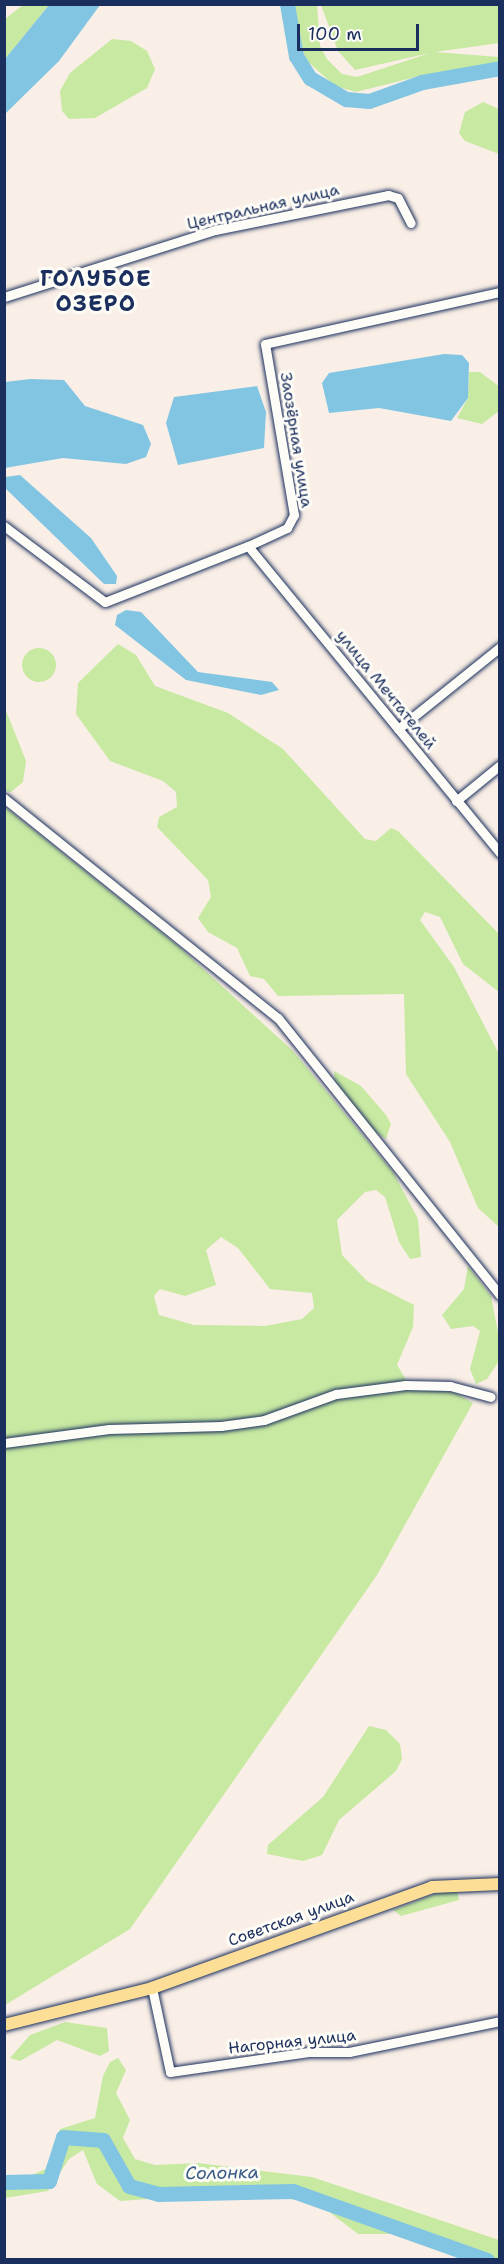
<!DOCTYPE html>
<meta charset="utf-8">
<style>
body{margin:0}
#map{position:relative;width:504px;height:2264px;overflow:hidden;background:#faefe6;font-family:"Shantell Sans",sans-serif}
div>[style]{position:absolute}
.green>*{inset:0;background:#c7e9a2}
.round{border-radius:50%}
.water>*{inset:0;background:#82c5e3}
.river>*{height:15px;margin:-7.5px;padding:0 7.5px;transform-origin:7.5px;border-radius:7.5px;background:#82c5e3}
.roads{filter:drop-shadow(0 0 2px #1b2f5e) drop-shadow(0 0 2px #1b2f5e)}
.minor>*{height:9px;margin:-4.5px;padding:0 4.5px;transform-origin:4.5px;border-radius:4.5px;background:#fdfcf7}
.major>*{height:12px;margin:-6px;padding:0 6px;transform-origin:6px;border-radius:6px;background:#fdde96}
span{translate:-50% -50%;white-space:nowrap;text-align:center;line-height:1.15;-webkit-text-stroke:6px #fdfcf7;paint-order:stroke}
.street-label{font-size:16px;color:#1b2f5e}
.water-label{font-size:18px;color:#3a5c86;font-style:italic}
.district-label{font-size:22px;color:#1b2f5e;font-weight:700;letter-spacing:1.5px}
.frame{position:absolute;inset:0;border:6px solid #1b2f5e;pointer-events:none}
.scale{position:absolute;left:297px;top:24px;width:122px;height:27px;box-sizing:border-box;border:3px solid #1b2f5e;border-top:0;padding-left:8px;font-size:18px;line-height:21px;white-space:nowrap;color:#1b2f5e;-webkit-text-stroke:4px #fdfcf7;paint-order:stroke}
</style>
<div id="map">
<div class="green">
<i style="clip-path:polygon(23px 5px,49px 5px,5px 59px,5px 19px)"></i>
<i style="clip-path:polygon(293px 5px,317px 5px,320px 46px,327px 59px,342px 74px,357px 77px,430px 53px,355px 70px,338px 51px,321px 5px,499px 5px,499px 43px,435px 52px,499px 57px,499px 70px,424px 75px,356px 92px,335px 86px,307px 61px,296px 36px)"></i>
<i style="clip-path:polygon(112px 39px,131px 41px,147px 51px,155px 69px,147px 88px,95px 118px,69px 119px,62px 111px,60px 91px,70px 73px)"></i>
<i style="clip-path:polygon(483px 102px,499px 109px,499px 154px,465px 141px,459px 133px,465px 112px)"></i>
<i style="clip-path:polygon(469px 372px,480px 372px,500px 387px,499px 411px,482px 424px,457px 418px,468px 398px)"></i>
<i style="clip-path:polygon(118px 644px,136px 655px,155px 686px,228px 713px,283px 749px,365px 839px,376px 841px,391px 828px,398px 831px,499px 934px,499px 992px,463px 964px,440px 917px,425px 912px,420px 920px,454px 967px,499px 1054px,499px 1227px,478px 1208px,450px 1142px,406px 1074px,404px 994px,278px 996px,264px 979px,250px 976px,237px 948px,208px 932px,198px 918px,211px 897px,208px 880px,157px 827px,159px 817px,177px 807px,176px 792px,163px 781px,110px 761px,76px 714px,78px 683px)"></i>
<i class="round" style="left:22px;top:648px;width:34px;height:34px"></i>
<i style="clip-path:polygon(5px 708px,26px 761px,23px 782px,11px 792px,5px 791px)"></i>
<i style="clip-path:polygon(evenodd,5px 807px,178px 946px,293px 1051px,393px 1172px,418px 1219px,421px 1257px,410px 1259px,399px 1242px,385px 1197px,376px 1190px,365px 1192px,337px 1220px,342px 1255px,367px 1281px,414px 1305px,413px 1327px,397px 1365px,410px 1386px,456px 1393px,473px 1403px,377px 1575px,130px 1929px,5px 2005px,5px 807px,221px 1237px,238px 1248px,270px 1289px,312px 1293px,314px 1308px,302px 1319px,265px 1326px,194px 1325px,159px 1315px,154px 1296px,160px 1289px,185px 1296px,216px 1285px,206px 1250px,221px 1237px)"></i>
<i style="clip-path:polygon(334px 1071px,361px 1086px,386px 1115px,391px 1124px,386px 1139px,372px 1130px,335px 1081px)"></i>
<i style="clip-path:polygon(468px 1266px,491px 1296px,499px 1338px,499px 1361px,487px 1379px,476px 1384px,470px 1369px,480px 1331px,473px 1326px,451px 1329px,442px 1315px,464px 1289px)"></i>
<i style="clip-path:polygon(369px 1726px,386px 1730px,400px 1744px,402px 1759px,396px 1771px,339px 1820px,322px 1855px,303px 1861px,267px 1854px,268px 1845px,323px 1797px)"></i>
<i style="clip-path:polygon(446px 1890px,457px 1891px,459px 1900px,401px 1916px,393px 1910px)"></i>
<i style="clip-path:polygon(65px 2022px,107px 2028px,109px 2051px,100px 2056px,57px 2040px,20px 2061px,10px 2058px,30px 2035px)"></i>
<i style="clip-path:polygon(118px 2058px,126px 2070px,116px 2093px,130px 2120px,123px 2138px,135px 2159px,155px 2165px,198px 2163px,312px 2177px,499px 2240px,499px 2259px,464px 2259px,395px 2234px,358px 2234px,324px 2208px,298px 2200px,232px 2193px,120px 2201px,97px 2184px,83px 2150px,69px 2159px,48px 2191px,5px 2198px,5px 2179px,22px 2179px,46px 2169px,60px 2129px,95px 2118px,103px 2076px,110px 2062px)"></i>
</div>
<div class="water">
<i style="clip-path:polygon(49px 5px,100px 5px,59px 61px,5px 114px,5px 59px)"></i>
<i style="clip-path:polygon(444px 354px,462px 355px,469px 363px,468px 398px,451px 421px,379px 408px,329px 413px,322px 383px,329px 373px)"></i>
<i style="clip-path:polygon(30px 379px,64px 380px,85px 406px,143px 425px,151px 444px,146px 457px,126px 464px,63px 458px,5px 468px,5px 382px)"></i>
<i style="clip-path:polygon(257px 386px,266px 412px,264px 448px,178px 465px,166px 423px,174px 397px)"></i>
<i style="clip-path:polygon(20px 475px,91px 538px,117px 576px,116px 584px,104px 584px,5px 488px,5px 477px)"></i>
<i style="clip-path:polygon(126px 610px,141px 612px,198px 672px,272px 682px,279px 690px,261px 695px,186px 680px,115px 625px,117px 615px)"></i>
</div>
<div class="river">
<i style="left:287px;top:4px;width:53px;rotate:80.2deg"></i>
<i style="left:296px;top:56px;width:26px;rotate:58deg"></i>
<i style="left:310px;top:78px;width:42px;rotate:30.3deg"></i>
<i style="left:346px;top:99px;width:23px;rotate:5deg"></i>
<i style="left:369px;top:101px;width:56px;rotate:-19.7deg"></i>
<i style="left:422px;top:82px;width:79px;rotate:-10.2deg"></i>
<i style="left:4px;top:2182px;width:45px;rotate:-1.3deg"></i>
<i style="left:49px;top:2181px;width:46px;rotate:-72.3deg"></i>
<i style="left:63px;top:2137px;width:40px;rotate:4.3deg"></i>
<i style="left:103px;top:2140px;width:53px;rotate:60.5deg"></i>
<i style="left:129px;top:2186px;width:31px;rotate:15deg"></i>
<i style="left:159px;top:2194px;width:134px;rotate:-1.3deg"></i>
<i style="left:293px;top:2191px;width:206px;rotate:19.6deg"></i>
</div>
<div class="roads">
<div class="minor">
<i style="left:4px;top:297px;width:221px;rotate:-17.6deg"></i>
<i style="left:215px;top:230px;width:177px;rotate:-11.4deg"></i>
<i style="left:388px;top:195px;width:10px;rotate:17deg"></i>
<i style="left:398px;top:198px;width:28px;rotate:63deg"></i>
<i style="left:4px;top:526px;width:126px;rotate:37deg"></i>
<i style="left:105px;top:602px;width:154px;rotate:-21.4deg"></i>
<i style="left:248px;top:546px;width:43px;rotate:-24.8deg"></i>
<i style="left:287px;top:528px;width:15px;rotate:-62deg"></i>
<i style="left:294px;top:515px;width:173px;rotate:-99.6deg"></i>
<i style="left:265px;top:344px;width:241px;rotate:-12.5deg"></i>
<i style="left:248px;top:546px;width:397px;rotate:50.6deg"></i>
<i style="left:398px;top:729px;width:131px;rotate:-38.8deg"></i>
<i style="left:4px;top:798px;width:351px;rotate:38.8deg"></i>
<i style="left:278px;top:1018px;width:355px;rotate:51.3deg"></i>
<i style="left:456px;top:801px;width:57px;rotate:-39.3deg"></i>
<i style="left:4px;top:1443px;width:106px;rotate:-7.6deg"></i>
<i style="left:109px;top:1429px;width:112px;rotate:-1.5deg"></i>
<i style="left:221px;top:1426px;width:43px;rotate:-7.9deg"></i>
<i style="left:264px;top:1420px;width:77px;rotate:-19.9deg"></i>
<i style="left:336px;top:1394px;width:70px;rotate:-7.4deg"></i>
<i style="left:405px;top:1385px;width:45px;rotate:1.3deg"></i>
<i style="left:450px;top:1386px;width:42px;rotate:15deg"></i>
<i style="left:152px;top:1988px;width:86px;rotate:77.9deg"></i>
<i style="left:170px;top:2072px;width:140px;rotate:-8.2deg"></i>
<i style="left:309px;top:2052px;width:40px"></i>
<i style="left:349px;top:2052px;width:154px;rotate:-11.6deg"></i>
</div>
<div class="major">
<i style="left:4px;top:2025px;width:153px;rotate:-14deg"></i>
<i style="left:152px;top:1988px;width:298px;rotate:-19.8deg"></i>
<i style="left:432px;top:1887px;width:68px;rotate:-2.5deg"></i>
</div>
</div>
<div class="street-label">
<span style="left:263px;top:207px;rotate:-13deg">Центральная улица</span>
<span style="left:296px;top:440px;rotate:81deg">Заозёрная улица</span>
<span style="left:386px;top:690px;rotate:51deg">улица Мечтателей</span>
<span style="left:291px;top:1919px;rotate:-20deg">Советская улица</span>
<span style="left:292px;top:2042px;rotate:-6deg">Нагорная улица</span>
</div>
<div class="water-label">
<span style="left:222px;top:2173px;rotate:-1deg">Солонка</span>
</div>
<div class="district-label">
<span style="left:96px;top:291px">ГОЛУБОЕ<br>ОЗЕРО</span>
</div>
<div class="frame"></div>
<div class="scale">100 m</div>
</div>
